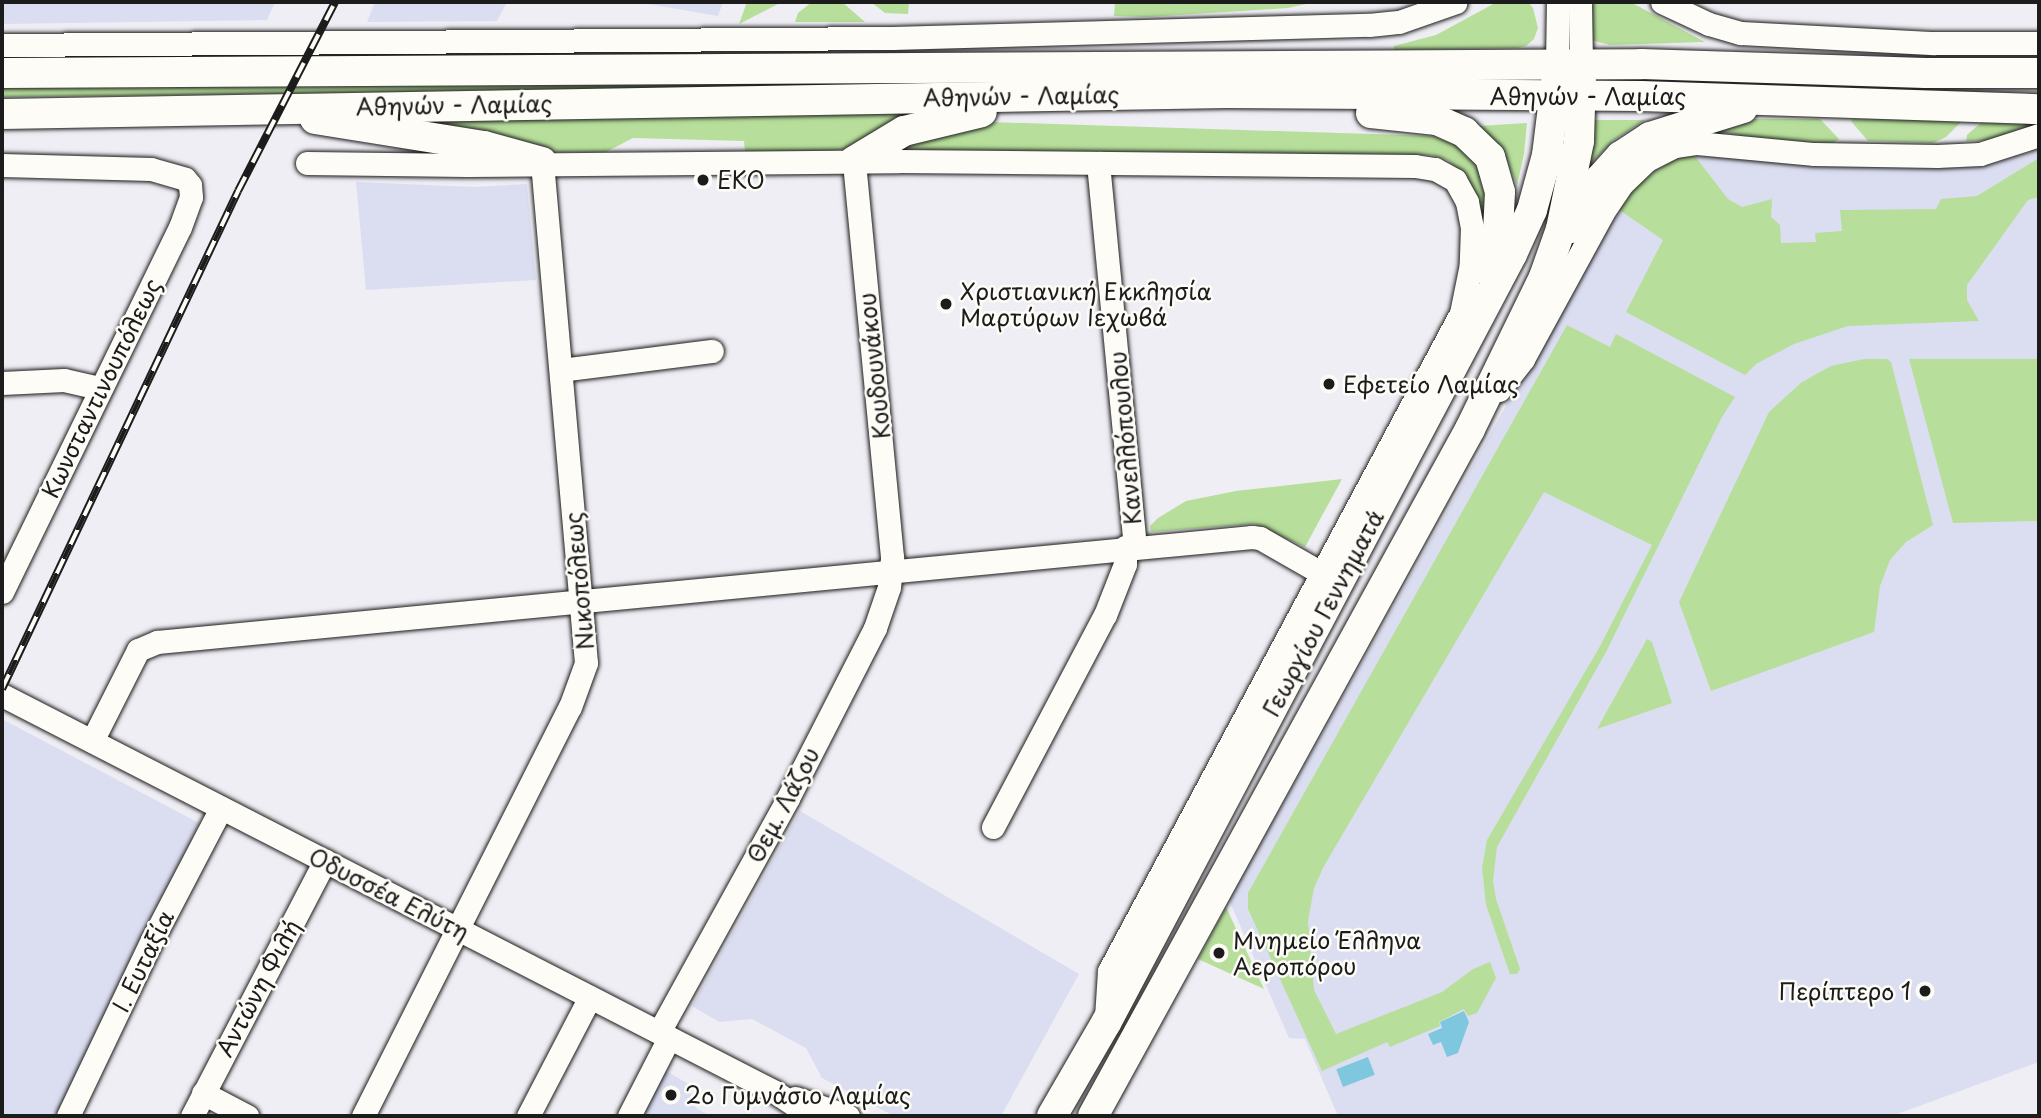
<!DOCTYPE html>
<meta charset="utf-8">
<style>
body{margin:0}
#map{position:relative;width:2041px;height:1118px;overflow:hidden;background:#eeeef4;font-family:"Playpen Sans",sans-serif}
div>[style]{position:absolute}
.built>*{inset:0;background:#dbdef0}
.green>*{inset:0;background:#b7df9b}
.water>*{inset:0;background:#7ec7de;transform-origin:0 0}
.roads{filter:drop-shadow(0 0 2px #1c1c1c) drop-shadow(0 0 2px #1c1c1c)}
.minor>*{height:23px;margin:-11.5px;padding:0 11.5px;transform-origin:11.5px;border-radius:11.5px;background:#fdfcf7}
.major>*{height:30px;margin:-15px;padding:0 15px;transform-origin:15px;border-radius:15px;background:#fdfcf7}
.rail>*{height:8px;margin-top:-4px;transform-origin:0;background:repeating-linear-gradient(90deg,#fdfcf7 0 16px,#1c1c1c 0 32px);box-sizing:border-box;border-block:2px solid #1c1c1c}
.dots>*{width:19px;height:19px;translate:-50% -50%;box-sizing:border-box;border:4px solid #fdfcf7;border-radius:50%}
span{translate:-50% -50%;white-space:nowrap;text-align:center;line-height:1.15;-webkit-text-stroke:5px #fdfcf7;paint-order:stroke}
.street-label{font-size:23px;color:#1c1c1c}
.poi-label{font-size:23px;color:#1c1c1c}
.left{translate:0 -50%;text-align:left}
.right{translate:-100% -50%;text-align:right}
.frame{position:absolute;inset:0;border:4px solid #1c1c1c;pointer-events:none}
</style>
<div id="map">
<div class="built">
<i style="clip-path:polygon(2px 2px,275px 2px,267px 20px,2px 24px)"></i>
<i style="clip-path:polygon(375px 2px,507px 2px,497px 21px,367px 22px)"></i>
<i style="clip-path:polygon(636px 2px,723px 2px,718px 16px)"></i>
<i style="clip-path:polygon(2039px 150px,2039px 1062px,1892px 1116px,1338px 1116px,1305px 1039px,1289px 1038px,1229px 900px,1624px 195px,1674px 154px,1799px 163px,1961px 168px)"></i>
<i style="clip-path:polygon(356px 182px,474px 187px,527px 184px,536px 280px,366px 290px)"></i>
<i style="clip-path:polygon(2px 719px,199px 823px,64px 1116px,2px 1116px)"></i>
<i style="clip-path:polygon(800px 811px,1079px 974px,1001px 1116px,894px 1116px,822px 1078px,806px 1048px,752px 1019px,719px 1022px,692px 1006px)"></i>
<i style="clip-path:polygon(664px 1070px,687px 1083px,696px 1108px,711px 1116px,640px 1116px)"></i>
</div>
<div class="green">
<i style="clip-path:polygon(747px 2px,782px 2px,739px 24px)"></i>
<i style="clip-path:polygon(812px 2px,842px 2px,865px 22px,795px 22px,798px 13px)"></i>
<i style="clip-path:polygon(871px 2px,909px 2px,908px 14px,885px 13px)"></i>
<i style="clip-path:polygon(1115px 2px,1315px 2px,1288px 8px,1147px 17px,1114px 16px)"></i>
<i style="clip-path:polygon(1497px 2px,1528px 2px,1533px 8px,1538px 28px,1534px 39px,1526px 46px,1517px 48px,1394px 50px,1394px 46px,1436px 35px)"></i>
<i style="clip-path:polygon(1629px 2px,1636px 5px,1705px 42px,1610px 45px,1591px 40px,1588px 11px,1595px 3px)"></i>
<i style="clip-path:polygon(1123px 73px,1123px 85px,2px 97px,2px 87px)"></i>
<i style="clip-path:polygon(938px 113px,857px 146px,834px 151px,745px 152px,744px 141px,633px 138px,606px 152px,556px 152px,364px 117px)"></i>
<i style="clip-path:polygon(2039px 117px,2039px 124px,2009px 140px,1966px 141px,1967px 135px,1983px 121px)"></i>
<i style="clip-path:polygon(1734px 119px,1820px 119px,1839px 139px,1833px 143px,1774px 144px,1723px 132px,1701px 123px)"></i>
<i style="clip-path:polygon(1853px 119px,1957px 119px,1962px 121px,1946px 137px,1933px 143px,1868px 141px,1851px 121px)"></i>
<i style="clip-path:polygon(1592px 120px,1645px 120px,1614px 140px,1585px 169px)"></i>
<i style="clip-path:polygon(989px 122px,1433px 136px,1456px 145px,1472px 159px,1484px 181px,1487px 213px,1483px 228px,1462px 174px,1448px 160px,1430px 155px,890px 150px)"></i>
<i style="clip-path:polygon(1527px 123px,1524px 154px,1517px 185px,1504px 154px,1479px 126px)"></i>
<i style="clip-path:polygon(1681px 154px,1694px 155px,1728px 199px,1742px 207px,1772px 199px,1771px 217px,1780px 225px,1781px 243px,1816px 242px,1815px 233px,1842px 231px,1840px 210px,1936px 209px,1941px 199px,1977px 196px,2039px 158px,2039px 197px,2028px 200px,1967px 285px,1967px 300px,1979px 321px,1848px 326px,1794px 344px,1756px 364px,1745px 375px,1626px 312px,1663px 240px,1618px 209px,1642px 180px)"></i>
<i style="clip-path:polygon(1567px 325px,1610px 347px,1616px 334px,1735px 397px,1722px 417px,1606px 652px,1497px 847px,1493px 881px,1496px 899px,1520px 969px,1517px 974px,1510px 974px,1486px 905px,1482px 868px,1487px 840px,1599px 648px,1652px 545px,1544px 492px,1324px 866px,1314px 888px,1308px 921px,1314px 990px,1336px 1034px,1442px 992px,1473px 969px,1490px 962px,1496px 978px,1477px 1013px,1468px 1016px,1464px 1009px,1439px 1022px,1440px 1026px,1390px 1047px,1387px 1042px,1322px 1071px,1248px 909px,1248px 893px)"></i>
<i style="clip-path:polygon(1864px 359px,1887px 359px,1891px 362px,1933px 525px,1906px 542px,1890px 560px,1880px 586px,1874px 632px,1711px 691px,1679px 602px,1769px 412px,1802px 382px,1831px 366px)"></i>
<i style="clip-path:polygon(1909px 359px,2039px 359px,2039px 521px,1953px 523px)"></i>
<i style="clip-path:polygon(1342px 479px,1305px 547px,1254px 524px,1151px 532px,1150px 526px,1158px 518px,1186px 501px,1236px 491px)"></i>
<i style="clip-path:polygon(1647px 639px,1652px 642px,1672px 703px,1597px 729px)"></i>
<i style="clip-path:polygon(1226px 907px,1264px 989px,1198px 959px)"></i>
</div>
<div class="water">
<i style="clip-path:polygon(1464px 1011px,1469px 1022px,1458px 1053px,1447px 1057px,1441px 1042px,1433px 1045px,1428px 1034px,1442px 1028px,1440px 1022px)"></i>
<i style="left:1368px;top:1057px;width:19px;height:34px;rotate:69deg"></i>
</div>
<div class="roads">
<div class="minor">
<i style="left:1580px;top:2px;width:62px;rotate:89.1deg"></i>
<i style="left:1662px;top:2px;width:52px;rotate:25.1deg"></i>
<i style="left:1709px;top:24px;width:33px;rotate:16deg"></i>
<i style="left:1741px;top:33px;width:194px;rotate:3deg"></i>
<i style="left:1935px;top:43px;width:104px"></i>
<i style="left:2px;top:45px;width:890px;rotate:-0.45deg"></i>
<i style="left:892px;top:38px;width:477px;rotate:-1.6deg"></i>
<i style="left:1369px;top:25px;width:30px;rotate:-6deg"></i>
<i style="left:1399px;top:22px;width:60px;rotate:-19.3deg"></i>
<i style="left:1557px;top:65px;width:63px;rotate:-89.1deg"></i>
<i style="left:307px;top:163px;width:160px;rotate:0.7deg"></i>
<i style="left:467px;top:165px;width:431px;rotate:-0.5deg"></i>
<i style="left:898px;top:161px;width:517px;rotate:0.55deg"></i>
<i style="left:1415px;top:166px;width:20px;rotate:9deg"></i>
<i style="left:1435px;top:169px;width:23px;rotate:29deg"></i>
<i style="left:1455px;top:180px;width:25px;rotate:61deg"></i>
<i style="left:1467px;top:202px;width:25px;rotate:79deg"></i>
<i style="left:1472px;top:227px;width:37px;rotate:92deg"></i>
<i style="left:1471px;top:264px;width:50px;rotate:101.5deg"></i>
<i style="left:1461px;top:313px;width:746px;rotate:118.14deg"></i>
<i style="left:1109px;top:971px;width:47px;rotate:93.7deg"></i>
<i style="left:1098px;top:163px;width:385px;rotate:84.5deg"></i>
<i style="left:2px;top:165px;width:149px;rotate:1.5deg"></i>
<i style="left:151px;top:169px;width:35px;rotate:16deg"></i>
<i style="left:185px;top:179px;width:8px;rotate:50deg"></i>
<i style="left:190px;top:185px;width:12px;rotate:85deg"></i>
<i style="left:191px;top:197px;width:32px;rotate:110deg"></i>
<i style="left:180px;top:227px;width:406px;rotate:116deg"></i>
<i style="left:561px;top:370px;width:152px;rotate:-7.2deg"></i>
<i style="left:2px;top:383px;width:62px;rotate:-2.8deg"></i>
<i style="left:64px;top:380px;width:37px;rotate:13deg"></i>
<i style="left:1499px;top:390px;width:39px;rotate:-52deg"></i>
<i style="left:1523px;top:359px;width:167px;rotate:-61.4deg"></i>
<i style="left:1603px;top:212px;width:32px;rotate:-56deg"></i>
<i style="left:1621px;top:185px;width:36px;rotate:-44deg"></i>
<i style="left:1647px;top:160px;width:31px;rotate:-27deg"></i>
<i style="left:1675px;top:146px;width:22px;rotate:-8deg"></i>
<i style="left:1697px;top:143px;width:118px;rotate:5.4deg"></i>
<i style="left:1814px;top:154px;width:123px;rotate:0.9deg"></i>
<i style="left:1937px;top:156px;width:43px;rotate:-2.7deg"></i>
<i style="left:1980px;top:154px;width:62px;rotate:-17.9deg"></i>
<i style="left:2px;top:695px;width:869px;rotate:27.18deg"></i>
<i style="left:775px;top:1092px;width:43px;rotate:33.7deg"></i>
<i style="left:92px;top:741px;width:102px;rotate:-63.2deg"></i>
<i style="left:138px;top:650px;width:21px;rotate:-23deg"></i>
<i style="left:157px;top:642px;width:1100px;rotate:-5.48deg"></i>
<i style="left:1252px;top:537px;width:8px;rotate:7deg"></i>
<i style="left:1260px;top:538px;width:70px;rotate:29.8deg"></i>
<i style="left:993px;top:827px;width:240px;rotate:-62.2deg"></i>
<i style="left:1105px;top:615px;width:55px;rotate:-68.6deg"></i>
<i style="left:1125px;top:564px;width:17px;rotate:-90deg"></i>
<i style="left:659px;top:1032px;width:267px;rotate:-61.1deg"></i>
<i style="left:788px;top:798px;width:191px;rotate:-62.9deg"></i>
<i style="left:875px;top:628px;width:43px;rotate:-71.1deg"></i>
<i style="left:889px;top:587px;width:30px;rotate:-84deg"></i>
<i style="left:892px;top:557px;width:398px;rotate:-95.5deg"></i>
<i style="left:203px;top:1093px;width:50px;rotate:27.6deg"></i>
<i style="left:795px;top:1098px;width:56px;rotate:18.8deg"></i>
<i style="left:68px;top:1116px;width:195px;rotate:-64.5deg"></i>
<i style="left:152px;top:940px;width:149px;rotate:-62.4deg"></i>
<i style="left:192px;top:1116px;width:288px;rotate:-62.5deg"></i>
<i style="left:363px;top:1116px;width:458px;rotate:-63.2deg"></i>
<i style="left:570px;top:707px;width:47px;rotate:-70deg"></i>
<i style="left:586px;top:663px;width:503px;rotate:-95.02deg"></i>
<i style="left:528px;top:1116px;width:134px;rotate:-62.5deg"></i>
<i style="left:629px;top:1116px;width:88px;rotate:-62.9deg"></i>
</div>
<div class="major">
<i style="left:2px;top:73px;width:1639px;rotate:-0.31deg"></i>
<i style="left:1641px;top:64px;width:284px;rotate:1.8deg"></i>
<i style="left:1925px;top:73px;width:114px"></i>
<i style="left:1371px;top:113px;width:66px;rotate:6.1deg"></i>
<i style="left:1437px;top:120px;width:30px;rotate:24deg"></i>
<i style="left:1464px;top:132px;width:36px;rotate:44deg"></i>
<i style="left:1490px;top:157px;width:36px;rotate:74deg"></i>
<i style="left:1500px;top:192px;width:40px;rotate:92.9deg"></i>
<i style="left:1498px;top:232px;width:42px;rotate:99.7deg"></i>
<i style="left:2px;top:114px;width:1225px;rotate:-0.98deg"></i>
<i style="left:1227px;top:93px;width:414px;rotate:0.4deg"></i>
<i style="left:1641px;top:96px;width:398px;rotate:1.9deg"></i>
<i style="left:315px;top:119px;width:171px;rotate:9.1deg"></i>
<i style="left:484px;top:146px;width:60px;rotate:15.4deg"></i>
<i style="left:854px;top:161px;width:58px;rotate:-31deg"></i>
<i style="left:904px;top:131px;width:80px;rotate:-13.7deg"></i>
<i style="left:1571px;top:228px;width:57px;rotate:-59.4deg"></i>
<i style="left:1600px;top:179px;width:31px;rotate:-48deg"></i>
<i style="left:1621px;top:156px;width:35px;rotate:-33deg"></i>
<i style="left:1650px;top:137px;width:97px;rotate:-17.3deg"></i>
<i style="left:1052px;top:1116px;width:108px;rotate:-59.9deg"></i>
<i style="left:1106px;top:1023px;width:870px;rotate:-62.17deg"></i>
<i style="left:1512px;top:254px;width:48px;rotate:-65.6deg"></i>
<i style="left:1532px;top:210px;width:57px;rotate:-74.7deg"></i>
<i style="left:1547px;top:155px;width:81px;rotate:-82.9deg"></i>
<i style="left:1093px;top:1116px;width:784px;rotate:-61.24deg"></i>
<i style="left:1470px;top:429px;width:169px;rotate:-64deg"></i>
<i style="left:1544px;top:277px;width:51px;rotate:-70.5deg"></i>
<i style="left:1561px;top:229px;width:90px;rotate:-78.4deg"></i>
<i style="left:1579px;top:141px;width:66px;rotate:-88.3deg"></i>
</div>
</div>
<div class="rail">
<i style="left:2px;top:689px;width:551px;rotate:-64.64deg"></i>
<i style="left:238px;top:191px;width:212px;rotate:-62.8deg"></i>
</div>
<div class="dots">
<i style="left:703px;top:180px;background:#1c1c1c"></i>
<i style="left:946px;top:304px;background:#1c1c1c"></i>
<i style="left:1329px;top:384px;background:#1c1c1c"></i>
<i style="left:1219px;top:953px;background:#1c1c1c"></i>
<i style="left:1925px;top:991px;background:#1c1c1c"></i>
<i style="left:671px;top:1095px;background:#1c1c1c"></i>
</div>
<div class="street-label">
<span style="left:1021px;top:96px;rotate:-1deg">Αθηνών - Λαμίας</span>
<span style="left:1588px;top:96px">Αθηνών - Λαμίας</span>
<span style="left:454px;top:105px;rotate:-1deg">Αθηνών - Λαμίας</span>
<span style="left:874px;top:366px;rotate:-96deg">Κουδουνάκου</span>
<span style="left:101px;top:388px;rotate:-64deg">Κωνσταντινουπόλεως</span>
<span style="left:1125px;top:438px;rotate:-95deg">Κανελλόπουλου</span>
<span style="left:579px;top:581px;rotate:-95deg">Νικοπόλεως</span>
<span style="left:1323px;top:613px;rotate:-62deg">Γεωργίου Γεννηματά</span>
<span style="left:783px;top:805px;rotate:-62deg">Θεμ. Λάζου</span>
<span style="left:389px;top:894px;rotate:27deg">Οδυσσέα Ελύτη</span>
<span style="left:143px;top:961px;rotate:-64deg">Ι. Ευταξία</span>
<span style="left:258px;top:988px;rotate:-62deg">Αντώνη Φιλή</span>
</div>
<div class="poi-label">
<span class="left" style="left:717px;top:180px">EKO</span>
<span class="left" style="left:960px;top:304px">Χριστιανική Εκκλησία<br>Μαρτύρων Ιεχωβά</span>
<span class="left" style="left:1343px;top:384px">Εφετείο Λαμίας</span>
<span class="left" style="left:1233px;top:953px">Μνημείο Έλληνα<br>Αεροπόρου</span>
<span class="right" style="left:1911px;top:991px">Περίπτερο 1</span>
<span class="left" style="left:685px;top:1095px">2ο Γυμνάσιο Λαμίας</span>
</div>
<div class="frame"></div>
</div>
